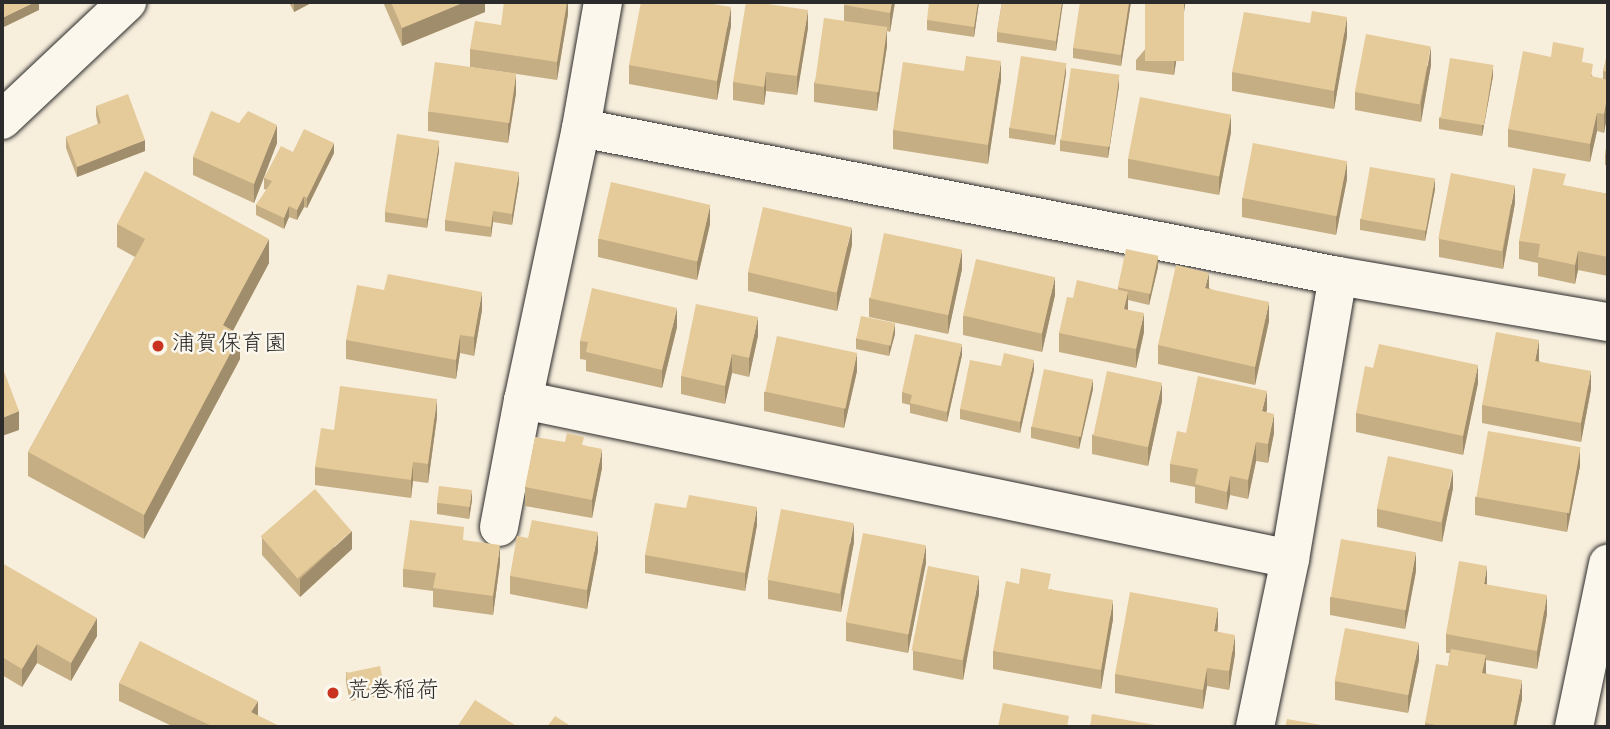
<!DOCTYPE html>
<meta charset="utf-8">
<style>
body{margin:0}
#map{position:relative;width:1610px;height:729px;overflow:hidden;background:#f7eedc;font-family:Dekko,"Klee One",sans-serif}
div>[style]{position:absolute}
.roads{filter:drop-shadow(0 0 2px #2b2b2b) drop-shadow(0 0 2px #2b2b2b)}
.minor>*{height:38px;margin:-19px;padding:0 19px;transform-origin:19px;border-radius:19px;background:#fbf7ec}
.wall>*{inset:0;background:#c5ae84}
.shaded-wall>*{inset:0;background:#a08d6c}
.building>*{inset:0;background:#e5ca9a;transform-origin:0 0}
.dots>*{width:19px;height:19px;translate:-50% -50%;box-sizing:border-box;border:4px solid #fbf7ec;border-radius:50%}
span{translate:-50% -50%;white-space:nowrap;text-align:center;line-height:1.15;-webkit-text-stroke:5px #fbf7ec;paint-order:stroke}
.poi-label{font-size:23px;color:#2b2b2b}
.left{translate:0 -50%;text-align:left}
.frame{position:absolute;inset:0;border:4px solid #2b2b2b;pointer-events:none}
</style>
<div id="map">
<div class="roads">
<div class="minor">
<i style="left:603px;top:2px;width:128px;rotate:99.9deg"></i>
<i style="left:581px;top:128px;width:278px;rotate:102deg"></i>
<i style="left:523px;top:400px;width:783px;rotate:11.71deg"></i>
<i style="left:2px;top:120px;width:172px;rotate:-43.3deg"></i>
<i style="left:581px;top:128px;width:771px;rotate:11.06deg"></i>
<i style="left:1338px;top:276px;width:274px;rotate:9.7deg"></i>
<i style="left:499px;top:527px;width:129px;rotate:-79.3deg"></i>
<i style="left:1255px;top:727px;width:172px;rotate:-78.2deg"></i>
<i style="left:1290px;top:559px;width:287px;rotate:-80.4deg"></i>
<i style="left:1574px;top:727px;width:167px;rotate:-78.2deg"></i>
</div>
</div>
<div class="wall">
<i style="clip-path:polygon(289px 2px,313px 2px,294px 12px)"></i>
<i style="clip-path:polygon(383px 2px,485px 2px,485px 12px,402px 46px)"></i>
<i style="clip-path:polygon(568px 2px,568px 14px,557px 80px,470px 67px,470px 49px,501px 25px)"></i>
<i style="clip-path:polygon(895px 2px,890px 32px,887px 31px,887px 46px,877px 111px,814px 102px,814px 83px,844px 21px,844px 5px)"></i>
<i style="clip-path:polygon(979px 2px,974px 37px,927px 30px,927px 20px)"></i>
<i style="clip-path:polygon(1002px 2px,1063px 2px,1056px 51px,997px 42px,997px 32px)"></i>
<i style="clip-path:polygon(1095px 2px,1131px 2px,1121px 66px,1073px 58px,1073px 48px)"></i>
<i style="clip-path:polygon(1185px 2px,1174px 75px,1136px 70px,1136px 60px)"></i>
<i style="clip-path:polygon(1310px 23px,1347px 36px,1334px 109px,1232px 91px,1232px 72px)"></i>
<i style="clip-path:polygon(731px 26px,717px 100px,629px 84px,629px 65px)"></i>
<i style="clip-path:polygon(808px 28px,797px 95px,766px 91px,764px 105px,733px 100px,733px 82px)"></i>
<i style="clip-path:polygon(1608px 51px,1608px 111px,1604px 133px,1597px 131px,1590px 162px,1508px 147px,1508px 129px,1584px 62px,1593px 77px,1603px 79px,1603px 71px)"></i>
<i style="clip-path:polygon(1431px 65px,1421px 122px,1355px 110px,1355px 92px)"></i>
<i style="clip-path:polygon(964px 71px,1001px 80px,988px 164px,893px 149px,893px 130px)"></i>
<i style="clip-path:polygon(1066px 73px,1055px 145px,1009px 138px,1009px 128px)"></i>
<i style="clip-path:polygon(1493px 76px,1482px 136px,1439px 129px,1439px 118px)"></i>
<i style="clip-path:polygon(1119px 86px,1108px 158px,1060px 151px,1060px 140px)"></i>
<i style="clip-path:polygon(516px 93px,508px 143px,428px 131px,428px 112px)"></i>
<i style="clip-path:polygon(96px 106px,145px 151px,77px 177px,66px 148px,66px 137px,98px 124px,96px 116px)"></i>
<i style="clip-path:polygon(1231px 132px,1219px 195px,1128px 178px,1128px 159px)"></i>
<i style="clip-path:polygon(1608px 138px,1608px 165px,1605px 165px,1605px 154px)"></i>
<i style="clip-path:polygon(277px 143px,254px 203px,193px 175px,193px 157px)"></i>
<i style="clip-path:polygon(439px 151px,427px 228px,385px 222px,385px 212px)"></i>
<i style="clip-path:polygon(293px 152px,334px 153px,307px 208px,304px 207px,297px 220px,289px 217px,284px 229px,256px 215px,256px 205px,267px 190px,264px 189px,264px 178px)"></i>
<i style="clip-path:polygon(1347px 179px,1336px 235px,1242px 217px,1242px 198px)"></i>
<i style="clip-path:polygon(519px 182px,512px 225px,493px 222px,491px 237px,445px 231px,445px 220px)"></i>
<i style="clip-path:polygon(1566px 186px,1608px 194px,1608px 276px,1578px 270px,1575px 284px,1538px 276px,1538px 263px,1519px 259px,1519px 241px)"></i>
<i style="clip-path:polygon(1435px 189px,1425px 241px,1360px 230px,1360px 219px)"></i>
<i style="clip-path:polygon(1515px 203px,1503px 269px,1439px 257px,1439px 239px)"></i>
<i style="clip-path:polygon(117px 224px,269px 263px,233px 331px,240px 359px,144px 539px,28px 476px,28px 452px,135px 257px,117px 247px)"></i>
<i style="clip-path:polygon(710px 224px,697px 280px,598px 257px,598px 239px)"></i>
<i style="clip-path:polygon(852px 245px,837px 311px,748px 291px,748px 272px)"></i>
<i style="clip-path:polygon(1158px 267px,1149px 305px,1128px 300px,1128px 310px,1144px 332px,1136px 368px,1059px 352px,1059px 333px,1073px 298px,1118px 290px,1118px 287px)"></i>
<i style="clip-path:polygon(962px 269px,948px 334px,869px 317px,869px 298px)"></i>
<i style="clip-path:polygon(1209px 288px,1269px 321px,1255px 385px,1158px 364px,1158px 345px)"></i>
<i style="clip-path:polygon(1055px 295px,1042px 352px,963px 335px,963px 316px)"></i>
<i style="clip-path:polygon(482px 310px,474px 356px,460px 353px,456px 379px,346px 359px,346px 340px)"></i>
<i style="clip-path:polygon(677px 327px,662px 388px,586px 371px,586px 360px,580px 359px,580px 341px)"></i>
<i style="clip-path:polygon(895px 334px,889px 356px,856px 349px,856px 338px)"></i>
<i style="clip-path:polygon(758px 336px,749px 377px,732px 373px,725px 404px,681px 394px,681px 376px)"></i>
<i style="clip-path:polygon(962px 355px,947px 422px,910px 413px,910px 405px,902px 403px,902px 392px)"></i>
<i style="clip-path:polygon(1539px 359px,1539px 361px,1591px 389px,1581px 442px,1482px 423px,1482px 405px)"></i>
<i style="clip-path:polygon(1373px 368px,1478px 383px,1463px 455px,1356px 432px,1356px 413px)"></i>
<i style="clip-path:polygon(1034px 370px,1020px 433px,960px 419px,960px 409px)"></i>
<i style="clip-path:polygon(857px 371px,844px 428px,764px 411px,764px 392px)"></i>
<i style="clip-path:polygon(1093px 389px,1079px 449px,1031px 438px,1031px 427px)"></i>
<i style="clip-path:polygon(1162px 401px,1148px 466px,1092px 454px,1092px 435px)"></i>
<i style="clip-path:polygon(1267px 409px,1266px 412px,1274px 433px,1268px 463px,1256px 461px,1248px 499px,1230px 495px,1227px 510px,1195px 503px,1195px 487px,1170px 482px,1170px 464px,1186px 433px)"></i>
<i style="clip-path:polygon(437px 417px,428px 483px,413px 481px,411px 498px,315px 485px,315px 467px,334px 430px)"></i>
<i style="clip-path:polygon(584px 445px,602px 468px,592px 518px,525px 506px,525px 487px)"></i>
<i style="clip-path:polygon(1580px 466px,1567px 532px,1475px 515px,1475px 497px)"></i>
<i style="clip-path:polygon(1453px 488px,1442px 542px,1377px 527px,1377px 509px)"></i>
<i style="clip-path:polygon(472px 500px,469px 519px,437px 514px,437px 503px)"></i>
<i style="clip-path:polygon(686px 508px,757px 525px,745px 591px,645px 573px,645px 555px)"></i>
<i style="clip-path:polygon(262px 537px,352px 549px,300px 597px,262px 555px)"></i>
<i style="clip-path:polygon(464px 540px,500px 563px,493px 615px,433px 607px,433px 591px,403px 587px,403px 569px)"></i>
<i style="clip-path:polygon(854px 542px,841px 612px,768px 599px,768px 580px)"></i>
<i style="clip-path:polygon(598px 551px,587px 609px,510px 594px,510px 576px)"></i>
<i style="clip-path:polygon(2px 563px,97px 636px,71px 681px,37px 663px,22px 687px,2px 675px)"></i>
<i style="clip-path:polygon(926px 563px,908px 653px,846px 641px,846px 622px)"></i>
<i style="clip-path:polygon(1416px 571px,1405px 629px,1330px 615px,1330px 597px)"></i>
<i style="clip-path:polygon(1487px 585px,1547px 614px,1537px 669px,1486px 660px,1486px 673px,1522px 699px,1516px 727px,1425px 727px,1425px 723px,1448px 666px,1450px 653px,1446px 653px,1446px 634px)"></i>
<i style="clip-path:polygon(1051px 589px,1113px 619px,1101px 689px,993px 669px,993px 651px)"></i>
<i style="clip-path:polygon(979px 594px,963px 680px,913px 670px,913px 651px)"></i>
<i style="clip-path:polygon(1218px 627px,1217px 632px,1235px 654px,1229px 690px,1207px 686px,1203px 709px,1115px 693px,1115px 674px)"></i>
<i style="clip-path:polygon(1419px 660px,1408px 713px,1335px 700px,1335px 681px)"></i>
<i style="clip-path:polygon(346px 672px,384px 685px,384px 695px,350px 701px,346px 682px)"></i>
<i style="clip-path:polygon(119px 683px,258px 716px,281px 727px,174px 727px,119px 701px)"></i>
</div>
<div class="shaded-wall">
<i style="clip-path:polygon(35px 2px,39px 2px,39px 10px,2px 28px,2px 18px)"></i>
<i style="clip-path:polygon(294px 2px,313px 2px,294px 12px)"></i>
<i style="clip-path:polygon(465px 2px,485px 2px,485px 12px,402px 46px,402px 28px)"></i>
<i style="clip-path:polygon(567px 2px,568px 2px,568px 14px,557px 80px,557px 62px)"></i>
<i style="clip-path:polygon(892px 2px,895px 2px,890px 32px,890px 13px)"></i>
<i style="clip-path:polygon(978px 2px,979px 2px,974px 37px,974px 27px)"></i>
<i style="clip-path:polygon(1062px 2px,1063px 2px,1056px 51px,1056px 41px)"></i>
<i style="clip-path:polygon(1129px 2px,1131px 2px,1121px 66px,1121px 55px)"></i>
<i style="clip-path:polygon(1184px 2px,1185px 2px,1185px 6px,1174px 75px,1174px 65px)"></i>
<i style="clip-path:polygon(731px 7px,731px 26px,717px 100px,717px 81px)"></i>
<i style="clip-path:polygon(808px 10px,808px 28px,797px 95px,797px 76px)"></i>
<i style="clip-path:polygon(1347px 17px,1347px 36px,1334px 109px,1334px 91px)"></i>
<i style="clip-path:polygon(887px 27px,887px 46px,877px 111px,877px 93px)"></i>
<i style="clip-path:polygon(1431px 47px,1431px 65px,1421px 122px,1421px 103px)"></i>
<i style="clip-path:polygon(1001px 61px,1001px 80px,988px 164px,988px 145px)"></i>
<i style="clip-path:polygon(1066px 63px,1066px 73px,1055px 145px,1055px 134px)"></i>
<i style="clip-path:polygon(1493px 65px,1493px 76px,1482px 136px,1482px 125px)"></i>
<i style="clip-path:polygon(766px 72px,766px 91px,764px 105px,764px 87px)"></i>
<i style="clip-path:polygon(516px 74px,516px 93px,508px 143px,508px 125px)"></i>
<i style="clip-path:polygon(1119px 75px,1119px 86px,1108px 158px,1108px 148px)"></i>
<i style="clip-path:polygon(1608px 92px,1608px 111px,1604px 133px,1604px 114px)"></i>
<i style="clip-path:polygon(1597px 113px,1597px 131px,1590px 162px,1590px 144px)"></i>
<i style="clip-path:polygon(1231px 114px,1231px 132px,1219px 195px,1219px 176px)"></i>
<i style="clip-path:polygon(277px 125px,277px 143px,254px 203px,254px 184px)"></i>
<i style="clip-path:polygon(145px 140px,145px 151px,77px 177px,77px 167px)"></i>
<i style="clip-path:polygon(439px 141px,439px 151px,427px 228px,427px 218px)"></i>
<i style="clip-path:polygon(334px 143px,334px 153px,307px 208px,307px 198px)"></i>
<i style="clip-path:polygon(1347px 161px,1347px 179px,1336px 235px,1336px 216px)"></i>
<i style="clip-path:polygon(519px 172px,519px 182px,512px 225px,512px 214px)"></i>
<i style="clip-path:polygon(1435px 178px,1435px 189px,1425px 241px,1425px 231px)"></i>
<i style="clip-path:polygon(1515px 185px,1515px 203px,1503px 269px,1503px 251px)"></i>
<i style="clip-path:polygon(304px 196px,304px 207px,297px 220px,297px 210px)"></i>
<i style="clip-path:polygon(710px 205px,710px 224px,697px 280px,697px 262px)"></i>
<i style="clip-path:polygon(289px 206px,289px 217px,284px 229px,284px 218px)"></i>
<i style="clip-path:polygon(493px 211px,493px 222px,491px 237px,491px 227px)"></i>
<i style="clip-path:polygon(852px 227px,852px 245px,837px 311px,837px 292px)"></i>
<i style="clip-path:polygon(269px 239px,269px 263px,223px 349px,223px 325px)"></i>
<i style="clip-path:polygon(962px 250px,962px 269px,948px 334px,948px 315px)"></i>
<i style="clip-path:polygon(1578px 251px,1578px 270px,1575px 284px,1575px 265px)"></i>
<i style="clip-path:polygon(1158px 256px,1158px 267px,1149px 305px,1149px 294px)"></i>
<i style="clip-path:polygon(1209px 273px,1209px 292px,1205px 288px)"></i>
<i style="clip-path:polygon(1055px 277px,1055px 295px,1042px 352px,1042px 333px)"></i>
<i style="clip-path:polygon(482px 292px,482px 310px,474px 356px,474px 337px)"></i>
<i style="clip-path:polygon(1128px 292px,1128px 311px,1124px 309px)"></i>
<i style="clip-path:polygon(1269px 302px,1269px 321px,1255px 385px,1255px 367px)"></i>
<i style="clip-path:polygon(677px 308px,677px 327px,662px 388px,662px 370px)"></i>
<i style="clip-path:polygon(1144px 313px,1144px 332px,1136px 368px,1136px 349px)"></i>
<i style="clip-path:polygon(758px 317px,758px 336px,749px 377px,749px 358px)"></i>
<i style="clip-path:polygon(895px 323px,895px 334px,889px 356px,889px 346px)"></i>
<i style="clip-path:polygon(240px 335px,240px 359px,144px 539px,144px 515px)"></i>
<i style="clip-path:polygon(460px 335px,460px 353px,456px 379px,456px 360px)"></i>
<i style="clip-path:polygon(1539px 340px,1539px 359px,1535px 379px,1535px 361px)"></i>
<i style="clip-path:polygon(962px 344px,962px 355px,947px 422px,947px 412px)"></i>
<i style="clip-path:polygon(857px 353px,857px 371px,844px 428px,844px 409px)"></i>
<i style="clip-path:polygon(732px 354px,732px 373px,725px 404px,725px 386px)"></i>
<i style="clip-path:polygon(1034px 360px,1034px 370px,1020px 433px,1020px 422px)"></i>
<i style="clip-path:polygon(1478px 365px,1478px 383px,1463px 455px,1463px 436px)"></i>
<i style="clip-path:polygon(1591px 371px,1591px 389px,1581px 442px,1581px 423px)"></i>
<i style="clip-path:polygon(1093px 379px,1093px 389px,1079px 449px,1079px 438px)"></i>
<i style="clip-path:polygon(1162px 383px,1162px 401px,1148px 466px,1148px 447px)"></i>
<i style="clip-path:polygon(1267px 391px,1267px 409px,1262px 430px,1262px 411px)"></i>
<i style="clip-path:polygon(437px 399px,437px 417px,428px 483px,428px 464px)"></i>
<i style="clip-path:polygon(19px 411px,19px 430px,2px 436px,2px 418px)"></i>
<i style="clip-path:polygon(1274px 414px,1274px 433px,1268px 463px,1268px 444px)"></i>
<i style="clip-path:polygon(1256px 442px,1256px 461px,1248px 499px,1248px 480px)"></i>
<i style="clip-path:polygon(1580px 448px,1580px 466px,1567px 532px,1567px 513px)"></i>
<i style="clip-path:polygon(602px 449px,602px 468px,592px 518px,592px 500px)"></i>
<i style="clip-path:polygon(413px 462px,413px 481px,411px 498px,411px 480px)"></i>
<i style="clip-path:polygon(1453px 470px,1453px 488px,1442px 542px,1442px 523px)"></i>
<i style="clip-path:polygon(1230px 476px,1230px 495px,1227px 510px,1227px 492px)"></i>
<i style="clip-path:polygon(472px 490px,472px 500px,469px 519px,469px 508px)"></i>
<i style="clip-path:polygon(757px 507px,757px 525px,745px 591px,745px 573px)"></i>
<i style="clip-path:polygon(854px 523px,854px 542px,841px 612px,841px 593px)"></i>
<i style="clip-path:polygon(352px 531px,352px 549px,300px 597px,300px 579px)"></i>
<i style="clip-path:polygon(598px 532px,598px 551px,587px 609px,587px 590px)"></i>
<i style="clip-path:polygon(500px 545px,500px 563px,493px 615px,493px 596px)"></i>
<i style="clip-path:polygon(926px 545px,926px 563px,908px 653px,908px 634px)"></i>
<i style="clip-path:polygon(1416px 552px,1416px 571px,1405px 629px,1405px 611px)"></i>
<i style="clip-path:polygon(1487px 566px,1487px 585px,1484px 584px)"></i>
<i style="clip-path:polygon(979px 576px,979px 594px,963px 680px,963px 661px)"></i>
<i style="clip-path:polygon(1547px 595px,1547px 614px,1537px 669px,1537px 651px)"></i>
<i style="clip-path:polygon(1113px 600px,1113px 619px,1101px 689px,1101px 670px)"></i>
<i style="clip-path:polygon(1218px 608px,1218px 627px,1214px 649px,1214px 631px)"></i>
<i style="clip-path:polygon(97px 618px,97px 636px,71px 681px,71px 663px)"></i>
<i style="clip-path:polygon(1235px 635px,1235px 654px,1229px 690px,1229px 671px)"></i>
<i style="clip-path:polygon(1419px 642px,1419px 660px,1408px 713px,1408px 694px)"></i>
<i style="clip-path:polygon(37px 644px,37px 663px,22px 687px,22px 669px)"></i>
<i style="clip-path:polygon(1486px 655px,1486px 674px,1482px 673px)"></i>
<i style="clip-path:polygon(1207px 668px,1207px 686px,1203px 709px,1203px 690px)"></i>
<i style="clip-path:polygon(1522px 680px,1522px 699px,1516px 727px,1513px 727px)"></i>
<i style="clip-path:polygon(258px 701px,258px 719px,251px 712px)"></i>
</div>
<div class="building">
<i style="clip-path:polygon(2px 2px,35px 2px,2px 18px)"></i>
<i style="clip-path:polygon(391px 2px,465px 2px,402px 28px)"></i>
<i style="clip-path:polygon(504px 2px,567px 2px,557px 62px,470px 49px,475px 21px,501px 25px)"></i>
<i style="clip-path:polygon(641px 2px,702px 2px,731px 7px,717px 81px,629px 65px)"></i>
<i style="clip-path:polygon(746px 2px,755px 2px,808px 10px,797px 76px,766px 72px,764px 87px,733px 82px)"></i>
<i style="clip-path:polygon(845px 2px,892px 2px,890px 13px,844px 5px)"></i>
<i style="clip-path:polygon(929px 2px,978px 2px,974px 27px,927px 20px)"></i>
<i style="clip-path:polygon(1002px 2px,1062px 2px,1056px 41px,997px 32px)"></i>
<i style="clip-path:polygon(1080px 2px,1095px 3px,1095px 2px,1129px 2px,1121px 55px,1073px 48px)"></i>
<i style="left:1145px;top:2px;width:39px;height:59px"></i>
<i style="clip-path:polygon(1312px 11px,1347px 17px,1334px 91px,1232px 72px,1244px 12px,1310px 23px)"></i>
<i style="left:824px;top:18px;width:64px;height:66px;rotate:8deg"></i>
<i style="left:1366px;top:34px;width:66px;height:59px;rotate:11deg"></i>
<i style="clip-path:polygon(1553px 42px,1584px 48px,1582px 62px,1593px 64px,1591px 76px,1608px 80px,1608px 92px,1604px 114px,1597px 113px,1590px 144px,1508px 129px,1523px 51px,1551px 57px)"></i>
<i style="clip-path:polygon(1608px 51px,1608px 72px,1603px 71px)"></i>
<i style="clip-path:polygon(966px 56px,1001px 61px,988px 145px,893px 130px,903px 62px,964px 71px)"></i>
<i style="left:1021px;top:56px;width:46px;height:73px;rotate:9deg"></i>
<i style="left:1450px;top:58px;width:44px;height:61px;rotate:9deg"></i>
<i style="left:435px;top:62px;width:82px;height:50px;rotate:8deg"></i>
<i style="left:1071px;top:68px;width:49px;height:73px;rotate:8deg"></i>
<i style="clip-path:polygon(128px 94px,145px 140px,77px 167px,66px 137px,101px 123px,96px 106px)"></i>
<i style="left:1140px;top:97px;width:93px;height:63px;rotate:11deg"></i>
<i style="clip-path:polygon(211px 111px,239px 123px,248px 111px,277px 125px,254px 184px,193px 157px)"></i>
<i style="clip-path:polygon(304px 129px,334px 143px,307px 198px,304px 196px,297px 210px,289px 206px,284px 218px,256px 205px,272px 181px,264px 178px,281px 146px,293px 152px)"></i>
<i style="left:397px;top:134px;width:43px;height:79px;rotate:9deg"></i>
<i style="clip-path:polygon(1608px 138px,1608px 155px,1605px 154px)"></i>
<i style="left:1253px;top:143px;width:96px;height:56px;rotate:11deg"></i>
<i style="clip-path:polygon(455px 162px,519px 172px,512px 214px,493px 211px,491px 227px,445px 220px)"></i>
<i style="left:1370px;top:167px;width:66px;height:53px;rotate:10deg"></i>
<i style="clip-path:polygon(1533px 168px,1566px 174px,1563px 185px,1608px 194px,1608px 257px,1578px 251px,1575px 265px,1538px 257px,1540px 244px,1519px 241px)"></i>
<i style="clip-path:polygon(145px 171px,269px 239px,223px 325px,240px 335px,144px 515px,28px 452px,145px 239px,117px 224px)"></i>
<i style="left:1451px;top:173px;width:65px;height:67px;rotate:11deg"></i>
<i style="left:611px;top:182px;width:102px;height:58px;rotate:13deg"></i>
<i style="left:763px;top:207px;width:91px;height:67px;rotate:13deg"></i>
<i style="left:884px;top:233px;width:80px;height:67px;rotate:12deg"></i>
<i style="left:1126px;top:249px;width:33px;height:39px;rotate:12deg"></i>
<i style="left:976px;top:259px;width:81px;height:58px;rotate:13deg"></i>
<i style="clip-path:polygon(1176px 265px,1209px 273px,1205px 288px,1269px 302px,1255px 367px,1158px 345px)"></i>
<i style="clip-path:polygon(388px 274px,482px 292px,474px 337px,460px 335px,456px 360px,346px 340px,357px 285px,384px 290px)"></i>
<i style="clip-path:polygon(1077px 280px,1128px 292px,1124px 309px,1144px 313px,1136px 349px,1059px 333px,1067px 297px,1073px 298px)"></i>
<i style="clip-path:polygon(592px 288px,677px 308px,662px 370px,586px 352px,588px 342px,580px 341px)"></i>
<i style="clip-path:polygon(696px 304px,758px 317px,749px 358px,732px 354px,725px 386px,681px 376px)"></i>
<i style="left:861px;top:316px;width:35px;height:23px;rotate:12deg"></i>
<i style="clip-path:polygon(1496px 332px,1539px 340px,1535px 361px,1591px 371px,1581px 423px,1482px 405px)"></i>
<i style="clip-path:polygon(915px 334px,962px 344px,947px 412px,910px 403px,912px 395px,902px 392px)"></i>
<i style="left:777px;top:336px;width:82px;height:57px;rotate:12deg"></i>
<i style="clip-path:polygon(1379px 344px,1478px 365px,1463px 436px,1356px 413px,1365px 366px,1373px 368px)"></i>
<i style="clip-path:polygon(1004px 353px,1034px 360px,1020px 422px,960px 409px,970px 360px,1001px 366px)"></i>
<i style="clip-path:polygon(2px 366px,19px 411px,2px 418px)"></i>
<i style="left:1044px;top:369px;width:50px;height:59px;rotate:12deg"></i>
<i style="left:1107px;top:371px;width:56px;height:66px;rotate:12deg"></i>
<i style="clip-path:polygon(1198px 376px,1267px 391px,1262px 411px,1274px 414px,1268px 444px,1256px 442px,1248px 480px,1230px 476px,1227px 492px,1195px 484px,1198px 469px,1170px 464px,1177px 431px,1186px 433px)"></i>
<i style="clip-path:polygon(340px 386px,437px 399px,428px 464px,413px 462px,411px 480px,315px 467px,321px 428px,334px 430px)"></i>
<i style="left:1488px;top:431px;width:94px;height:67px;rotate:10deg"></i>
<i style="clip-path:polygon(567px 433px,584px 437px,582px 445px,602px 449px,592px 500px,525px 487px,535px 437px,565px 442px)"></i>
<i style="left:1388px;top:456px;width:66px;height:54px;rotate:12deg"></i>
<i style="left:439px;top:486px;width:33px;height:17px;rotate:7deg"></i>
<i style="left:315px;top:489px;width:56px;height:72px;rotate:49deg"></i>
<i style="clip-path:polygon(689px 495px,757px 507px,745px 573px,645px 555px,655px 503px,686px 508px)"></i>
<i style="left:781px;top:509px;width:74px;height:72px;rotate:11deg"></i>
<i style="clip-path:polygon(410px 520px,464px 527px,463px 540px,500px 545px,493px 596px,433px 588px,436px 573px,403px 569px)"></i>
<i style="clip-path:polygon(532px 520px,598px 532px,587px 590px,510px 576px,517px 536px,528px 538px)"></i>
<i style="left:863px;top:533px;width:64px;height:91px;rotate:11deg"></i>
<i style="left:1341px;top:539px;width:76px;height:59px;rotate:10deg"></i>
<i style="clip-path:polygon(1459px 561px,1487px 566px,1484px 584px,1547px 595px,1537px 651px,1446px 634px)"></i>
<i style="clip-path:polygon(2px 563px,97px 618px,71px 663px,37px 644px,22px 669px,2px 657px)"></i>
<i style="left:928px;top:566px;width:52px;height:86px;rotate:11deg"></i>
<i style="clip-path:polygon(1021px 568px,1051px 574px,1048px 589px,1113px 600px,1101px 670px,993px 651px,1006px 581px,1019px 584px)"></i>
<i style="clip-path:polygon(1130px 592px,1218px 608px,1214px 631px,1235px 635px,1229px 671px,1207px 668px,1203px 690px,1115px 674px)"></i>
<i style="left:1345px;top:628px;width:75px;height:54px;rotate:11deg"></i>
<i style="clip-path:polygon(140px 641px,258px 701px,251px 712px,281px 727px,214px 727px,119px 683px)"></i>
<i style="clip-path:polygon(1451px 649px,1486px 655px,1482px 673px,1522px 680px,1513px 727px,1447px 727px,1425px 723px,1436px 664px,1448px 666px)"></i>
<i style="left:380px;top:666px;width:19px;height:35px;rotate:78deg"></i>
<i style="clip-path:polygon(475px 700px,518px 727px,457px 727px)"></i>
<i style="clip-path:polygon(1003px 703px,1069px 716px,1067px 727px,998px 727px)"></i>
<i style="clip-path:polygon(1092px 714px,1167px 727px,1090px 727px)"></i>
<i style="clip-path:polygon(555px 716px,572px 727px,547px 727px)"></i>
<i style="clip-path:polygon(1287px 719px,1333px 727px,1285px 727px)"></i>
</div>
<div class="dots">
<i style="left:158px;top:346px;background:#c8321e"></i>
<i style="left:333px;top:693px;background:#c8321e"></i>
</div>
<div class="poi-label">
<span class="left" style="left:172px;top:346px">浦賀保育園</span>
<span class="left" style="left:347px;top:693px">荒巻稲荷</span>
</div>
<div class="frame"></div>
</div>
